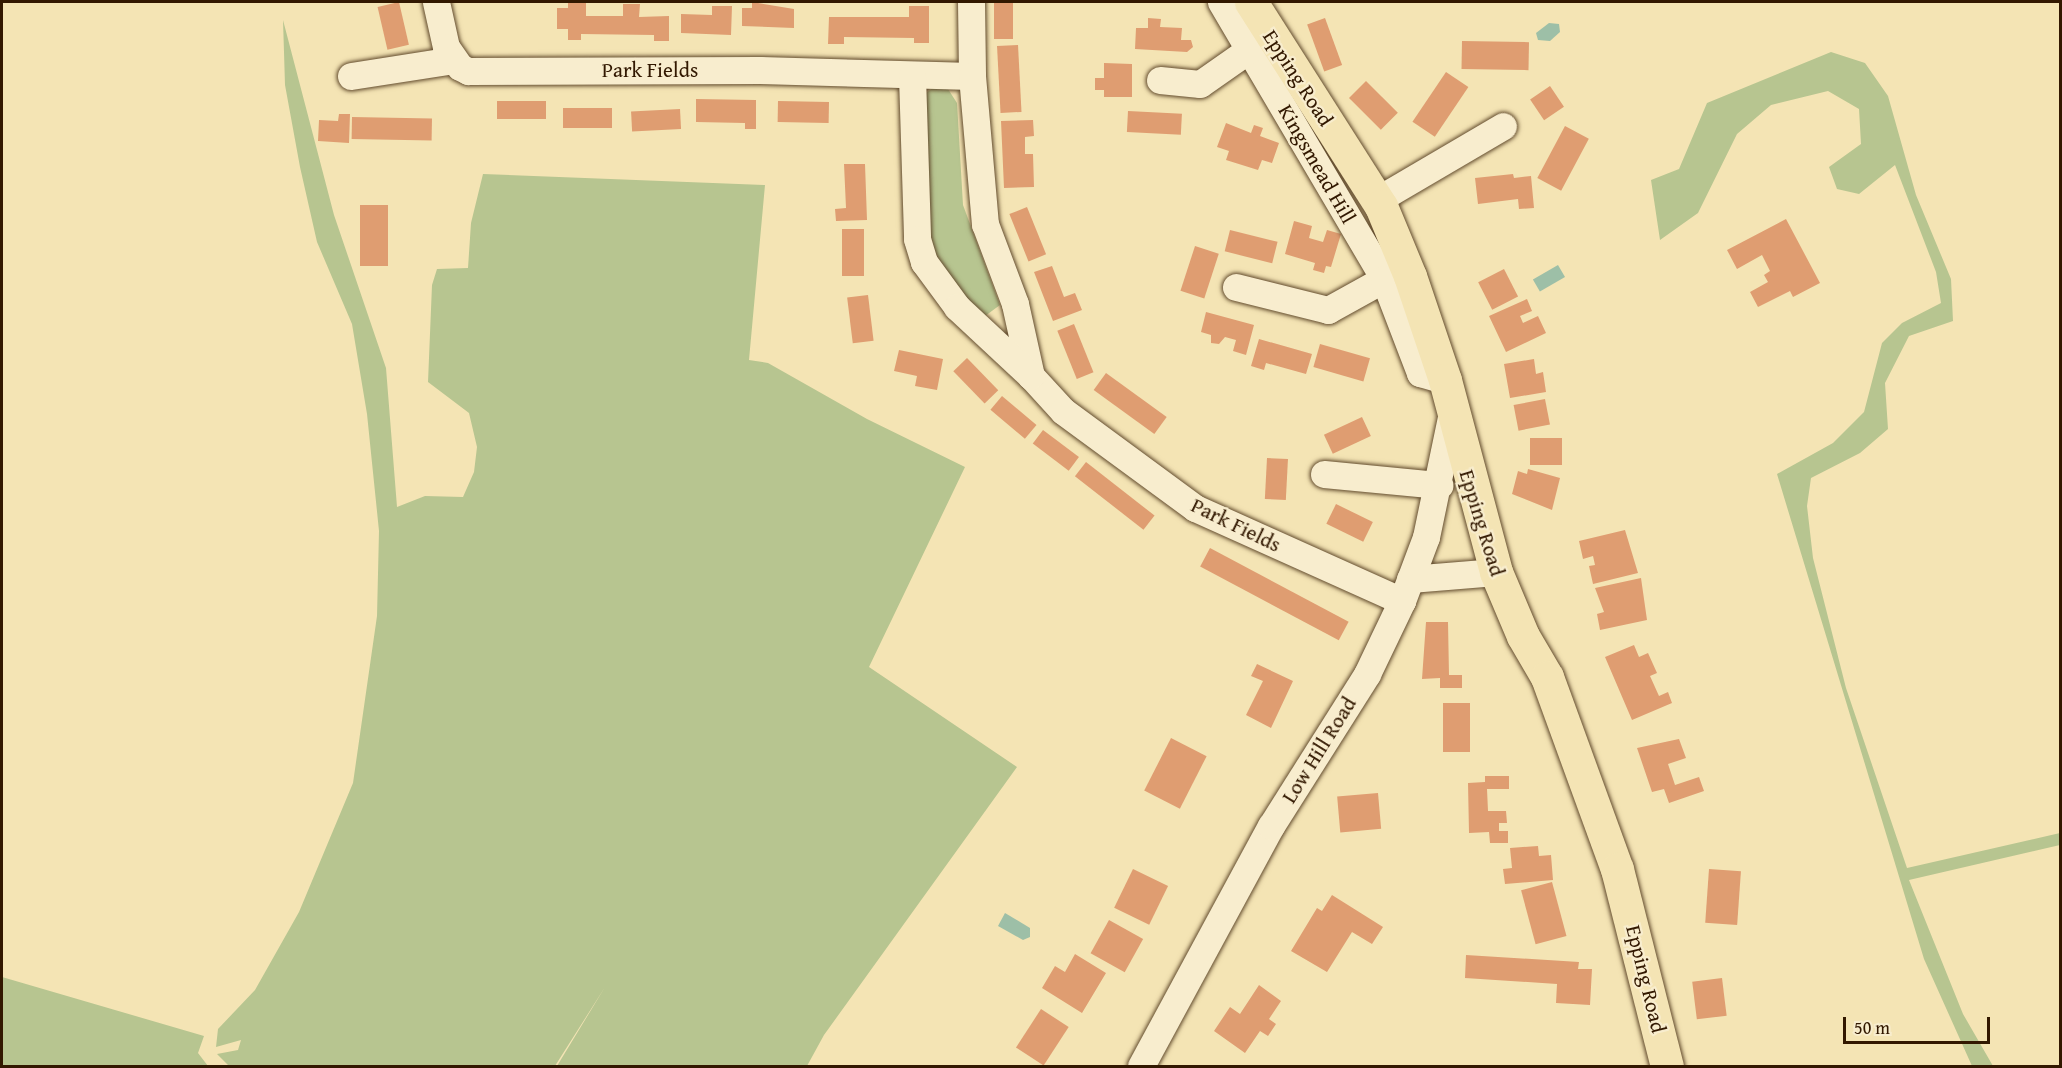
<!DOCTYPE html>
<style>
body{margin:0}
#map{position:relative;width:2062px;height:1068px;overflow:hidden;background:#f4e4b4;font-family:"Gentium Book Plus",serif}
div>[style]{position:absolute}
.green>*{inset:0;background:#b7c590}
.water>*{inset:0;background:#9dbfa7;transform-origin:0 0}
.building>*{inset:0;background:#df9d71;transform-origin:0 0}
.roads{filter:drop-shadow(0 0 2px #624b2d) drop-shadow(0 0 2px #624b2d)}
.minor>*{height:27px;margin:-13.5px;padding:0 13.5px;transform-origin:13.5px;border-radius:13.5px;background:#f8edce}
.major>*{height:33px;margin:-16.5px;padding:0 16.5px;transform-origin:16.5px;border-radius:16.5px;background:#f4e4b4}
span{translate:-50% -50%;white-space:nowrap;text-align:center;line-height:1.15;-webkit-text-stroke:4.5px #f8edce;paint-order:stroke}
.street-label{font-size:21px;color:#321800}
.frame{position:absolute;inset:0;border:3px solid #321800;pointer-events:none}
.scale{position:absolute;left:1843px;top:1017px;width:147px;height:27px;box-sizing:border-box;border:3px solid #321800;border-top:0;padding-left:8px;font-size:18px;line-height:21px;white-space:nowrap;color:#321800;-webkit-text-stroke:4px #f8edce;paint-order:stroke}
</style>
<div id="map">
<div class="green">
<i style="clip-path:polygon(283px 20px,334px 215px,386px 368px,397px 507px,425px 496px,463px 497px,474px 472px,477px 447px,469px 413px,428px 382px,432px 285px,437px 269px,468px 268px,471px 223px,483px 174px,765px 185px,749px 360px,768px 363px,867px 419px,965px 467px,869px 667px,1017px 767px,824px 1035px,807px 1066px,557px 1066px,605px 987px,555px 1066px,229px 1066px,217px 1054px,238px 1050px,241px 1040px,216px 1047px,218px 1029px,255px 990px,299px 912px,353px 783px,377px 616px,379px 531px,367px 414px,352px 324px,317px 242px,300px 167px,285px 85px)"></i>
<i style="clip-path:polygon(1831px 52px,1865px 63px,1888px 96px,1916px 195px,1951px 279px,1953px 321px,1909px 336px,1885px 383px,1888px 429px,1860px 453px,1811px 478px,1807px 506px,1813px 558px,1846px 688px,1907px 868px,2060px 833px,2060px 845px,1909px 880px,1963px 1014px,1993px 1066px,1972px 1066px,1924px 959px,1777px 474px,1833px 443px,1864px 412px,1882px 343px,1902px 323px,1941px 303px,1936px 272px,1895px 165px,1859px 194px,1837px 189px,1829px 167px,1861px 144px,1859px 109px,1828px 91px,1771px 105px,1737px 134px,1698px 213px,1660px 240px,1651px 180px,1679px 169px,1707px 103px)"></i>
<i style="clip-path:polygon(935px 86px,948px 89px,957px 103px,963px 205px,1000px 305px,981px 319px,924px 262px,920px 98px)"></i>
<i style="clip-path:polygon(2px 977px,204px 1036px,198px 1053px,208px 1066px,2px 1066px)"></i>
</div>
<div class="water">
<i style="clip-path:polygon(1549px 23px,1559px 24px,1560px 32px,1550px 41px,1538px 40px,1536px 33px)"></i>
<i style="left:1558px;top:265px;width:14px;height:29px;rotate:60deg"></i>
<i style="clip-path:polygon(1005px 913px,1030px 928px,1030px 937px,1023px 940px,998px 926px)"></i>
</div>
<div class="building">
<i style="left:399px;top:2px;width:44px;height:22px;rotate:77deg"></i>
<i style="clip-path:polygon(752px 2px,794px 9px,794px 28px,742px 26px,742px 8px,752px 8px)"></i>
<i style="left:994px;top:2px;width:19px;height:37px"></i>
<i style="clip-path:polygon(568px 3px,586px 3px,586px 16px,623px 16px,623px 4px,640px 4px,639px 17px,669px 16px,669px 41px,654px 41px,654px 35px,581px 34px,581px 40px,568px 40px,568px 29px,557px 29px,557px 8px,568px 8px)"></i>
<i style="clip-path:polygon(712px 6px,732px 6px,731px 35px,681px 33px,681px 14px,712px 15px)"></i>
<i style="clip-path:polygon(909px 6px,929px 6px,929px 43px,914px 43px,914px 38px,844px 37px,844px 44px,828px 44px,829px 17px,909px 17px)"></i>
<i style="clip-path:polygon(1148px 18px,1161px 19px,1160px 27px,1182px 28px,1181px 40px,1191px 40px,1193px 47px,1187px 52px,1135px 49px,1136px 28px,1148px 28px)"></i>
<i style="left:1325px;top:18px;width:50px;height:19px;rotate:70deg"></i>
<i style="left:1462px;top:41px;width:67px;height:28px;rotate:1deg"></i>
<i style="left:1018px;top:45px;width:67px;height:21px;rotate:87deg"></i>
<i style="clip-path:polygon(1104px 63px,1132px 64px,1132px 97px,1104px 97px,1104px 90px,1095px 90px,1095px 78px,1104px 78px)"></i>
<i style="left:1446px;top:72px;width:27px;height:60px;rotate:34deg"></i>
<i style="left:1366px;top:81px;width:45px;height:24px;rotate:45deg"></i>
<i style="left:1550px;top:86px;width:25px;height:24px;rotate:56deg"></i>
<i style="clip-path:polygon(696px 99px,756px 100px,756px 129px,745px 129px,745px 123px,696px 122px)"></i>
<i style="left:497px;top:101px;width:49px;height:18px"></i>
<i style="left:778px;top:101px;width:51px;height:21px;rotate:1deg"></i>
<i style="left:563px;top:108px;width:49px;height:20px"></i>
<i style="left:680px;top:109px;width:20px;height:49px;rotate:87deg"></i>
<i style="left:1128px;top:111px;width:54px;height:21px;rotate:3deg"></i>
<i style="clip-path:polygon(339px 114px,350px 114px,349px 143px,318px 141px,319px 120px,338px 121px)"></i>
<i style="left:352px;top:117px;width:80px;height:22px;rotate:1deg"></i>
<i style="clip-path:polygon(1033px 120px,1034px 136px,1025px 137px,1025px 154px,1033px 154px,1034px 187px,1004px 188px,1001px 121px)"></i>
<i style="clip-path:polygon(1226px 123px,1251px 133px,1254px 125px,1263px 128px,1260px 136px,1279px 143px,1272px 163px,1262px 160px,1258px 170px,1226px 160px,1229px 151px,1217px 147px)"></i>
<i style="left:1565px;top:126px;width:27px;height:59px;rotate:28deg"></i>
<i style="clip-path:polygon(844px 164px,865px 164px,867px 220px,836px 221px,835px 209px,846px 208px)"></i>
<i style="clip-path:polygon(1513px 174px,1514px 178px,1531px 176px,1534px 208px,1519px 209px,1518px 199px,1478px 204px,1475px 178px)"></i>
<i style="left:360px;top:205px;width:28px;height:61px"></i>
<i style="left:1027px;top:207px;width:51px;height:19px;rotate:68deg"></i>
<i style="clip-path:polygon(1786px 219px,1820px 283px,1793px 297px,1790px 291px,1758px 307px,1750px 292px,1768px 282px,1764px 275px,1770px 271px,1762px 255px,1737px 269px,1727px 250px)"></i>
<i style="clip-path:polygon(1294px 221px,1312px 226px,1309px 238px,1323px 242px,1327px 230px,1341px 234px,1331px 267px,1326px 266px,1324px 273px,1313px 270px,1315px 263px,1285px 254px)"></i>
<i style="left:842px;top:229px;width:22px;height:47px"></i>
<i style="left:1230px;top:230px;width:49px;height:22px;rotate:14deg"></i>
<i style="left:1195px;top:246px;width:25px;height:47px;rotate:18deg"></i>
<i style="clip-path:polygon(1052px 266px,1064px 297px,1075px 293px,1082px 310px,1053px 321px,1034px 272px)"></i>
<i style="left:1504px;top:269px;width:31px;height:29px;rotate:63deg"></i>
<i style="left:868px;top:295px;width:46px;height:21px;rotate:83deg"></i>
<i style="clip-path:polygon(1527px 299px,1532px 311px,1520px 316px,1523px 323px,1538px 316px,1546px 333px,1506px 352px,1489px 316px)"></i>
<i style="clip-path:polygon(1206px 312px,1254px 325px,1246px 355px,1233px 351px,1236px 340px,1225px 337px,1219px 344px,1211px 343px,1211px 335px,1201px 332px)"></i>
<i style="left:1074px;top:324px;width:52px;height:18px;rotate:68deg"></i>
<i style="clip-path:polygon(1259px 339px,1312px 354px,1306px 374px,1266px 363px,1264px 370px,1251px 366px)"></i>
<i style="left:1320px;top:344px;width:52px;height:24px;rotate:16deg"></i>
<i style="clip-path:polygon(899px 350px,943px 359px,937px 390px,915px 386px,917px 376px,894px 371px)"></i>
<i style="left:967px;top:358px;width:45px;height:19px;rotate:46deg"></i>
<i style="clip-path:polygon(1534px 359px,1536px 374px,1543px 372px,1546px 392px,1510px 398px,1504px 364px)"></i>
<i style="left:1106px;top:373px;width:75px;height:21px;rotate:36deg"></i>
<i style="left:1002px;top:396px;width:45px;height:18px;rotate:40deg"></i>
<i style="left:1545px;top:399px;width:26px;height:32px;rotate:79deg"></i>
<i style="left:1362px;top:417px;width:21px;height:42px;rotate:65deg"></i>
<i style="left:1043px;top:430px;width:45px;height:17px;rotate:37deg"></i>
<i style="left:1530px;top:438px;width:32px;height:27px"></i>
<i style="left:1267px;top:458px;width:21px;height:41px;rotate:3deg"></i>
<i style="left:1086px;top:462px;width:87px;height:18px;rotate:38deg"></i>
<i style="clip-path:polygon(1528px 469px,1560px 478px,1552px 510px,1512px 494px,1518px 471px,1527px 474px)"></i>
<i style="left:1336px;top:504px;width:41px;height:22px;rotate:26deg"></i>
<i style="clip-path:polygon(1625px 530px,1638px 573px,1593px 584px,1589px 566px,1595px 565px,1593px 556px,1583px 559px,1579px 541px)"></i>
<i style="left:1210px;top:548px;width:157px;height:21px;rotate:28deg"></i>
<i style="clip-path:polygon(1641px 578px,1647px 620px,1600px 630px,1597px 614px,1604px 612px,1595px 588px)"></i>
<i style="clip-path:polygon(1426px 622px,1448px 622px,1449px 675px,1462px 675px,1462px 688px,1440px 688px,1440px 678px,1422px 679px)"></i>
<i style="clip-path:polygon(1634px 645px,1639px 657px,1648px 653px,1657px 673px,1650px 676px,1659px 696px,1668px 692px,1672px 703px,1632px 720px,1605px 657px)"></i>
<i style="clip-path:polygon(1257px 664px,1293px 681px,1271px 728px,1246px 715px,1263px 681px,1251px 676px)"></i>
<i style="left:1443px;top:703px;width:27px;height:49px"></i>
<i style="left:1171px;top:738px;width:40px;height:59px;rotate:27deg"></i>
<i style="clip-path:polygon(1679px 739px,1686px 758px,1668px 764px,1675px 785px,1699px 777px,1704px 791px,1669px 803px,1664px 789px,1652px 792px,1637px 748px)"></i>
<i style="clip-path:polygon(1485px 776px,1509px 776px,1509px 789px,1487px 789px,1488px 811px,1506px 811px,1507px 823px,1499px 823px,1499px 831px,1508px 831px,1508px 843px,1490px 843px,1489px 832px,1469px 833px,1468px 783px,1485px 782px)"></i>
<i style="left:1378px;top:793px;width:36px;height:41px;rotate:85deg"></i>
<i style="clip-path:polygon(1538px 846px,1539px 856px,1551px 855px,1553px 880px,1505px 884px,1503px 869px,1512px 868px,1510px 848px)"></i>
<i style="left:1133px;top:869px;width:39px;height:43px;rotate:26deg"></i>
<i style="left:1709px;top:869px;width:32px;height:54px;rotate:4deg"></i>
<i style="left:1552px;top:882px;width:56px;height:32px;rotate:75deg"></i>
<i style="clip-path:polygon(1332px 895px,1383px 927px,1372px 944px,1352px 932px,1327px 972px,1291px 951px,1317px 908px,1322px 911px)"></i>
<i style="left:1109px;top:920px;width:39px;height:38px;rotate:29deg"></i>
<i style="clip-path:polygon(1075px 954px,1106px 973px,1082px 1013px,1042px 988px,1055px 966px,1065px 972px)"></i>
<i style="clip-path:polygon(1466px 955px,1579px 962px,1578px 969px,1592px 969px,1590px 1005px,1556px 1003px,1557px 984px,1465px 978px)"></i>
<i style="left:1722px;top:978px;width:38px;height:30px;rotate:83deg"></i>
<i style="clip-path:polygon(1259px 985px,1281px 1001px,1269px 1019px,1276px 1024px,1268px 1036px,1260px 1031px,1245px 1053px,1214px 1031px,1230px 1007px,1240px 1014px)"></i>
<i style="left:1041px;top:1009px;width:33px;height:46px;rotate:33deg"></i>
</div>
<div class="roads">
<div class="minor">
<i style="left:436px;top:2px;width:46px;rotate:77.5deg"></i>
<i style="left:446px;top:47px;width:24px;rotate:55deg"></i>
<i style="left:460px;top:67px;width:9px;rotate:27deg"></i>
<i style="left:468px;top:71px;width:292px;rotate:-0.2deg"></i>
<i style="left:760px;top:70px;width:212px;rotate:1.6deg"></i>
<i style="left:971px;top:2px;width:74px;rotate:89.2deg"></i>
<i style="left:972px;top:76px;width:149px;rotate:85deg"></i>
<i style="left:985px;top:224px;width:85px;rotate:69.4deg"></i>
<i style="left:1015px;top:304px;width:74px;rotate:77.5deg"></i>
<i style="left:1031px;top:376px;width:47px;rotate:47.6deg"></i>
<i style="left:1063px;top:411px;width:164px;rotate:36.3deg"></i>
<i style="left:1195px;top:508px;width:227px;rotate:24.2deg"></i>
<i style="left:1221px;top:2px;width:321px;rotate:59.5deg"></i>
<i style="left:351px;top:76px;width:103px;rotate:-8.9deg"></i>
<i style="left:912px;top:76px;width:163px;rotate:88.2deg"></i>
<i style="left:917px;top:239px;width:24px;rotate:73deg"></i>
<i style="left:924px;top:262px;width:56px;rotate:53.7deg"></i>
<i style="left:957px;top:307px;width:101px;rotate:43deg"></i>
<i style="left:1160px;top:80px;width:40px;rotate:5.7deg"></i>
<i style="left:1200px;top:84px;width:61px;rotate:-35deg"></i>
<i style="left:1377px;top:200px;width:146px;rotate:-30.4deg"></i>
<i style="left:1236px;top:287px;width:95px;rotate:14deg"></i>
<i style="left:1328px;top:310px;width:64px;rotate:-29deg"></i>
<i style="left:1384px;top:279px;width:101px;rotate:69deg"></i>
<i style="left:1420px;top:373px;width:26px;rotate:16deg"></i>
<i style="left:1324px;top:474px;width:116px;rotate:5.5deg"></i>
<i style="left:1410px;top:579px;width:86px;rotate:-4.7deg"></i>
<i style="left:1141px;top:1066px;width:273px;rotate:-61.6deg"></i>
<i style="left:1271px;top:826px;width:180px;rotate:-57.7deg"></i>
<i style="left:1367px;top:674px;width:81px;rotate:-64.4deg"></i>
<i style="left:1402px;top:601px;width:68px;rotate:-69.4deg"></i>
<i style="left:1426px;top:537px;width:123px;rotate:-78.2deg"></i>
</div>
<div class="major">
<i style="left:1251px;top:2px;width:242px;rotate:57.5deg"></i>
<i style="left:1381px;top:206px;width:76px;rotate:67.5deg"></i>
<i style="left:1410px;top:276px;width:110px;rotate:71.4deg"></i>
<i style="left:1445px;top:380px;width:199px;rotate:75.1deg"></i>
<i style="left:1496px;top:572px;width:69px;rotate:67.1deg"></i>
<i style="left:1523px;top:636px;width:48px;rotate:59.7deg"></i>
<i style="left:1547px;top:677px;width:204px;rotate:70deg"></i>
<i style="left:1617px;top:869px;width:203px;rotate:75.8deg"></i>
</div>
</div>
<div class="street-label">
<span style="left:650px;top:70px">Park Fields</span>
<span style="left:1298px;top:78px;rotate:57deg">Epping Road</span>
<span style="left:1317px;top:164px;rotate:60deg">Kingsmead Hill</span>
<span style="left:1482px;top:523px;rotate:73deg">Epping Road</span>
<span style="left:1236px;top:525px;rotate:26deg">Park Fields</span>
<span style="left:1319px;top:750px;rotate:-58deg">Low Hill Road</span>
<span style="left:1646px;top:979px;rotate:76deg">Epping Road</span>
</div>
<div class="frame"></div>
<div class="scale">50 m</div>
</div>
